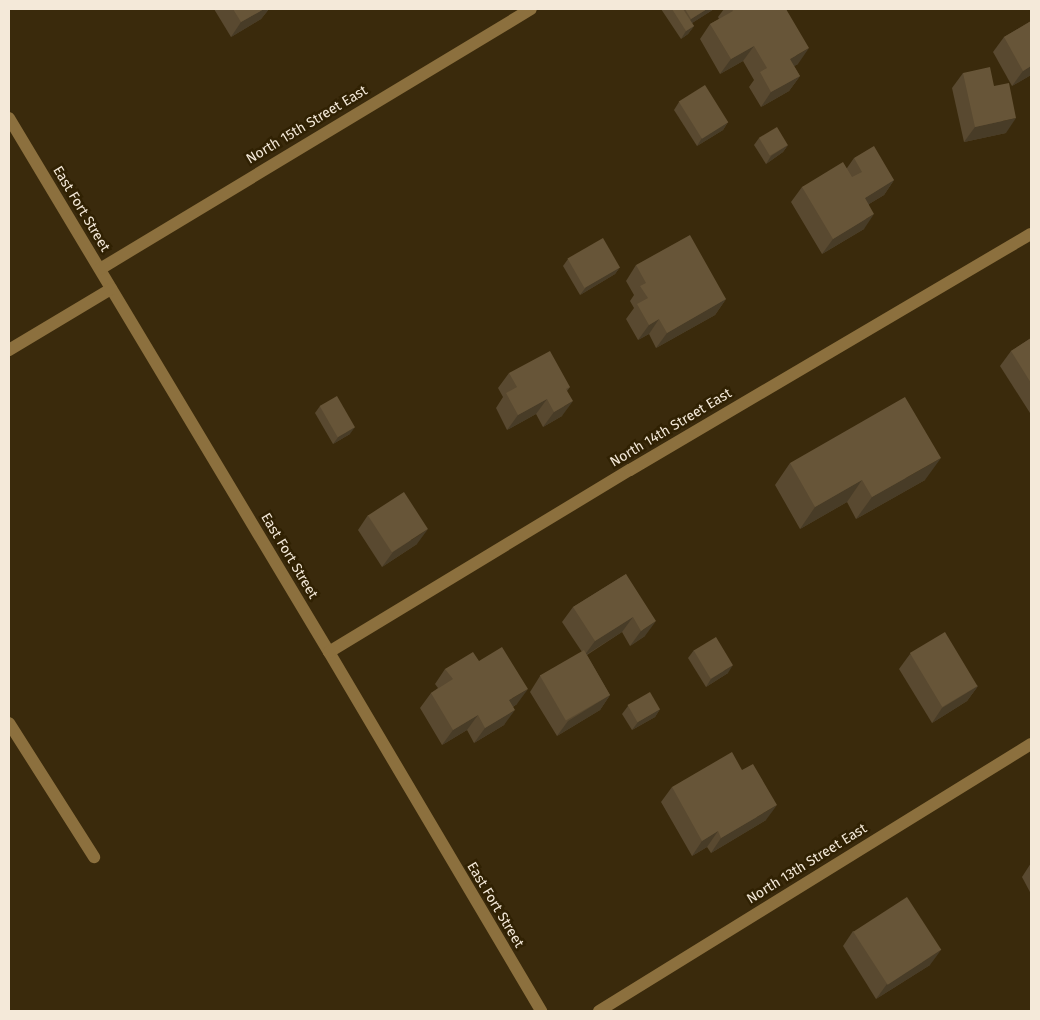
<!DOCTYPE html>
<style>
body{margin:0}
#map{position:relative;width:1040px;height:1020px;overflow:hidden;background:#3a2a0c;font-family:"Fira Sans",sans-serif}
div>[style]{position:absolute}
.minor>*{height:12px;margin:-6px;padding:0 6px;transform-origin:6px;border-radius:6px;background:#8c703e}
.wall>*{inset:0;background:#594930}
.shaded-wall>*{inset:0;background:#483c27}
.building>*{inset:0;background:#675538;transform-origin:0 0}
span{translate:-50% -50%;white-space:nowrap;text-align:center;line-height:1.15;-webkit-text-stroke:5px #302103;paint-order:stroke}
.street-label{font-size:14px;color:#f4e9d9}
.frame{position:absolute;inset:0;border:10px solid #f4e9d9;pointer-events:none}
</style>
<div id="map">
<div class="minor">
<i style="left:9px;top:118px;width:623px;rotate:59.07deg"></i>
<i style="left:329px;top:652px;width:417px;rotate:59.4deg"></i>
<i style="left:100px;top:269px;width:503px;rotate:-31.1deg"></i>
<i style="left:9px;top:350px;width:119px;rotate:-30.9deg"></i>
<i style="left:329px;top:652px;width:352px;rotate:-31.2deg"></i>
<i style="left:630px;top:470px;width:465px;rotate:-30.5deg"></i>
<i style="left:9px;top:723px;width:159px;rotate:57.6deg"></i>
<i style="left:599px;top:1011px;width:508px;rotate:-31.72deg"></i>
</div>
<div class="wall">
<i style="clip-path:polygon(214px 9px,269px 9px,261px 19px,231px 37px)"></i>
<i style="clip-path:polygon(661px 9px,714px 9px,692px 23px,694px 26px,688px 34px,681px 39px)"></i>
<i style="clip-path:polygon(724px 9px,786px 9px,798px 64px,794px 66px,800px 76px,789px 91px,761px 107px,749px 87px,754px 80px,743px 61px,720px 74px,700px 39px,710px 24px,719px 19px,718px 17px)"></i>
<i style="clip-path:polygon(1031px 21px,1031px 75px,1012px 86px,993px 52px,1004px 37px)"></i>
<i style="clip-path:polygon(963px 73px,994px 86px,1006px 133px,964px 142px,952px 88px)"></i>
<i style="clip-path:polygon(679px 102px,728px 122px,723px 130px,697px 146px,674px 110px)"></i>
<i style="clip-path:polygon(759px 138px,788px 145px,783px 152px,766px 164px,754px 145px)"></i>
<i style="clip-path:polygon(854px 158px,894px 180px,884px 195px,869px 204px,864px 229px,822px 254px,791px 202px,802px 187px,847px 168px)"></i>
<i style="clip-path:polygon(568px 259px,620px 267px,615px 274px,580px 295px,563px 266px)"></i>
<i style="clip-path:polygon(636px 265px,726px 299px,715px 315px,656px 348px,649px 334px,638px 340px,626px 319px,634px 308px,630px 301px,634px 295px,626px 281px)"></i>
<i style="clip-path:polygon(1031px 338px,1031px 413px,1030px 413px,1000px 366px,1011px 351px)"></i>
<i style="clip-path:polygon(509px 373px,570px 387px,567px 391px,562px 416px,543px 427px,536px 414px,507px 430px,496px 408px,503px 397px,498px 388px)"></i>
<i style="clip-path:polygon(320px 406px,350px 434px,333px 444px,315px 413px)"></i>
<i style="clip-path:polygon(790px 463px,925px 480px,856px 519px,847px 502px,800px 529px,775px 485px)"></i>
<i style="clip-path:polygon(368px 515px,417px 544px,382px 567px,358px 530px)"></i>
<i style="clip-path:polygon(626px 574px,645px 636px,630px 646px,622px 632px,587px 655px,610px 695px,600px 710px,557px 736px,530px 692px,540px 676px,582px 652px,562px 622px,573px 607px)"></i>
<i style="clip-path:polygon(694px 650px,728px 673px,706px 687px,688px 658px)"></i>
<i style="clip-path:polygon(910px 654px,978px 686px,967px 701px,932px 723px,899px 669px)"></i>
<i style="clip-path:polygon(479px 661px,517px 704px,513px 707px,504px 725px,474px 743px,467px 730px,442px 745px,420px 708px,431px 693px,438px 688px,435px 684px,445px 669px)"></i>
<i style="clip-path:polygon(628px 706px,660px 709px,655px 717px,632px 730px,622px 714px)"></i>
<i style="clip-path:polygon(672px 787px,766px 820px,711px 853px,707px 847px,692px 856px,661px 802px)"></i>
<i style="clip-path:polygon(1031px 863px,1031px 894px,1022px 877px)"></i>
<i style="clip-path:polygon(853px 931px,930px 965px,876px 999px,843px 946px)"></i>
</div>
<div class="shaded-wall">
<i style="clip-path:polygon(264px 9px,269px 9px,261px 19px,231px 37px,241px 22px)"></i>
<i style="clip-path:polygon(707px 9px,714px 9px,686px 27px,691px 19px)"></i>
<i style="clip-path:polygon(694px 26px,688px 34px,681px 39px,686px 31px)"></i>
<i style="clip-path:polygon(754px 46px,743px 61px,720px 74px,731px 59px)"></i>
<i style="clip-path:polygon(809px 48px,798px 64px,780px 74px,790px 59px)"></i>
<i style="clip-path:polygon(1031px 66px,1031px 75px,1012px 86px,1023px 71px)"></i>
<i style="clip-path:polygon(800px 76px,789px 91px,761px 107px,771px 92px)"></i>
<i style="clip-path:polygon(1016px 118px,1006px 133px,964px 142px,975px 127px)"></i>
<i style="clip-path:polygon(728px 122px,723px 130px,697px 146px,702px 138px)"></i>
<i style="clip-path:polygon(788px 145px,783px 152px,766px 164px,771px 156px)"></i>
<i style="clip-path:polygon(894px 180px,884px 195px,854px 213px,865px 198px)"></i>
<i style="clip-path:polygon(874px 214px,864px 229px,822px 254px,833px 239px)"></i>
<i style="clip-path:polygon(620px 267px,615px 274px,580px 295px,586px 287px)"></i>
<i style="clip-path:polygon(726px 299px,715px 315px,656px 348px,667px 333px)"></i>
<i style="clip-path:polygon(659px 319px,649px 334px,638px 340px,649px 325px)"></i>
<i style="clip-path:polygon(547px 399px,536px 414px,507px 430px,518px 415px)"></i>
<i style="clip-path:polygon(573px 401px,562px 416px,543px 427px,554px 412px)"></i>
<i style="clip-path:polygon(355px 427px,350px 434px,333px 444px,339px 436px)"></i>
<i style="clip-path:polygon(941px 458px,925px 480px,856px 519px,872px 497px)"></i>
<i style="clip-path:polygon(862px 480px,847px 502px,800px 529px,815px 507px)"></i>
<i style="clip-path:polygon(428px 529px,417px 544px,382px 567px,393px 552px)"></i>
<i style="clip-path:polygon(633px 617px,622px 632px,584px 656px,595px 641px)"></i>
<i style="clip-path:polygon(656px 621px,645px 636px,630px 646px,641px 631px)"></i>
<i style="clip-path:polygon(733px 665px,728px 673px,706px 687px,711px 679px)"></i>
<i style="clip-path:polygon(978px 686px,967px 701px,932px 723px,942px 708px)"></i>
<i style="clip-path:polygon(528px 689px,517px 704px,498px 716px,509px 700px)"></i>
<i style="clip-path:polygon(610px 695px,600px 710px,557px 736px,568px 721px)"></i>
<i style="clip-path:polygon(660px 709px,655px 717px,632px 730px,638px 722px)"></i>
<i style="clip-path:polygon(515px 710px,504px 725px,474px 743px,485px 728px)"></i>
<i style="clip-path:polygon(478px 715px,467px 730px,442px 745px,453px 730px)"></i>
<i style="clip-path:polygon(777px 805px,766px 820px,711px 853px,721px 838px)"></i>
<i style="clip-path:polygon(718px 831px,707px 847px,692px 856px,702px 841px)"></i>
<i style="clip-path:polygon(941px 950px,930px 965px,876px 999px,887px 984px)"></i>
</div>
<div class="building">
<i style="clip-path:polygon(233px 9px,264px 9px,241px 22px)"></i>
<i style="clip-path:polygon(672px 9px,683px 9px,694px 26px,686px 31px)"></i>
<i style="clip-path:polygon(685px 9px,707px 9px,691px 19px)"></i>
<i style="clip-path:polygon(732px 9px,786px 9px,809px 48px,790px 59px,800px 76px,771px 92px,760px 72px,767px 68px,754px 46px,731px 59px,710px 24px,733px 11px)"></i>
<i style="clip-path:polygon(1031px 21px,1031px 66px,1023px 71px,1004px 37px)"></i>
<i style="clip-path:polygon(990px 67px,994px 86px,1009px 83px,1016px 118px,975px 127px,963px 73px)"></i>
<i style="left:705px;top:85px;width:44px;height:31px;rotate:58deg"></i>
<i style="left:777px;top:127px;width:21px;height:21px;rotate:59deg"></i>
<i style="clip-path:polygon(874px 146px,894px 180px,865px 198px,874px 214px,833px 239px,802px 187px,843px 162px,852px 177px,862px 172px,854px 158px)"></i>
<i style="clip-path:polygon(690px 235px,726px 299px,667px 333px,659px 319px,649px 325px,637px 304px,648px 298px,640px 286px,646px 283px,636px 265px)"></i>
<i style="left:603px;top:238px;width:34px;height:41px;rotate:60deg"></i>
<i style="clip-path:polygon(1031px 338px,1031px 383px,1011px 351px)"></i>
<i style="clip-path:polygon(550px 351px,570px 387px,566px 389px,573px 401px,554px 412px,547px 399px,518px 415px,506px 393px,517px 387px,509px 373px)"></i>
<i style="left:337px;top:396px;width:36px;height:20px;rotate:60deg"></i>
<i style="clip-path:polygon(905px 397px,941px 458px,872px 497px,862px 480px,815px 507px,790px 463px)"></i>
<i style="left:404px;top:492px;width:44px;height:43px;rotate:57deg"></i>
<i style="clip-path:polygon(626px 574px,656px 621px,641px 631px,633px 617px,595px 641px,573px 607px)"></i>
<i style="left:945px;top:632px;width:63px;height:41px;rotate:59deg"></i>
<i style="left:716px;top:637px;width:33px;height:26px;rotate:59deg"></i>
<i style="clip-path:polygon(502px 647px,528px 689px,509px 700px,515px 710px,485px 728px,478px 715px,453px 730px,431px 693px,453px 679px,445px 669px,473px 652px,479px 661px)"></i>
<i style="left:584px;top:650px;width:52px;height:51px;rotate:60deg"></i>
<i style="left:650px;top:692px;width:20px;height:26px;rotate:60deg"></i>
<i style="clip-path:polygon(732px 752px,742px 770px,753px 764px,777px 805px,721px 838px,718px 831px,702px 841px,672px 787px)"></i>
<i style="left:907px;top:897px;width:63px;height:64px;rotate:57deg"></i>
</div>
<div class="street-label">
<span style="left:307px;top:125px;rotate:-31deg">North 15th Street East</span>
<span style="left:81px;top:209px;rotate:59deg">East Fort Street</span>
<span style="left:671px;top:428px;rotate:-31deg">North 14th Street East</span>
<span style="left:289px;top:556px;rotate:59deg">East Fort Street</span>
<span style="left:807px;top:864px;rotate:-32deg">North 13th Street East</span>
<span style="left:495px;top:905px;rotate:59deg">East Fort Street</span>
</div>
<div class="frame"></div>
</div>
